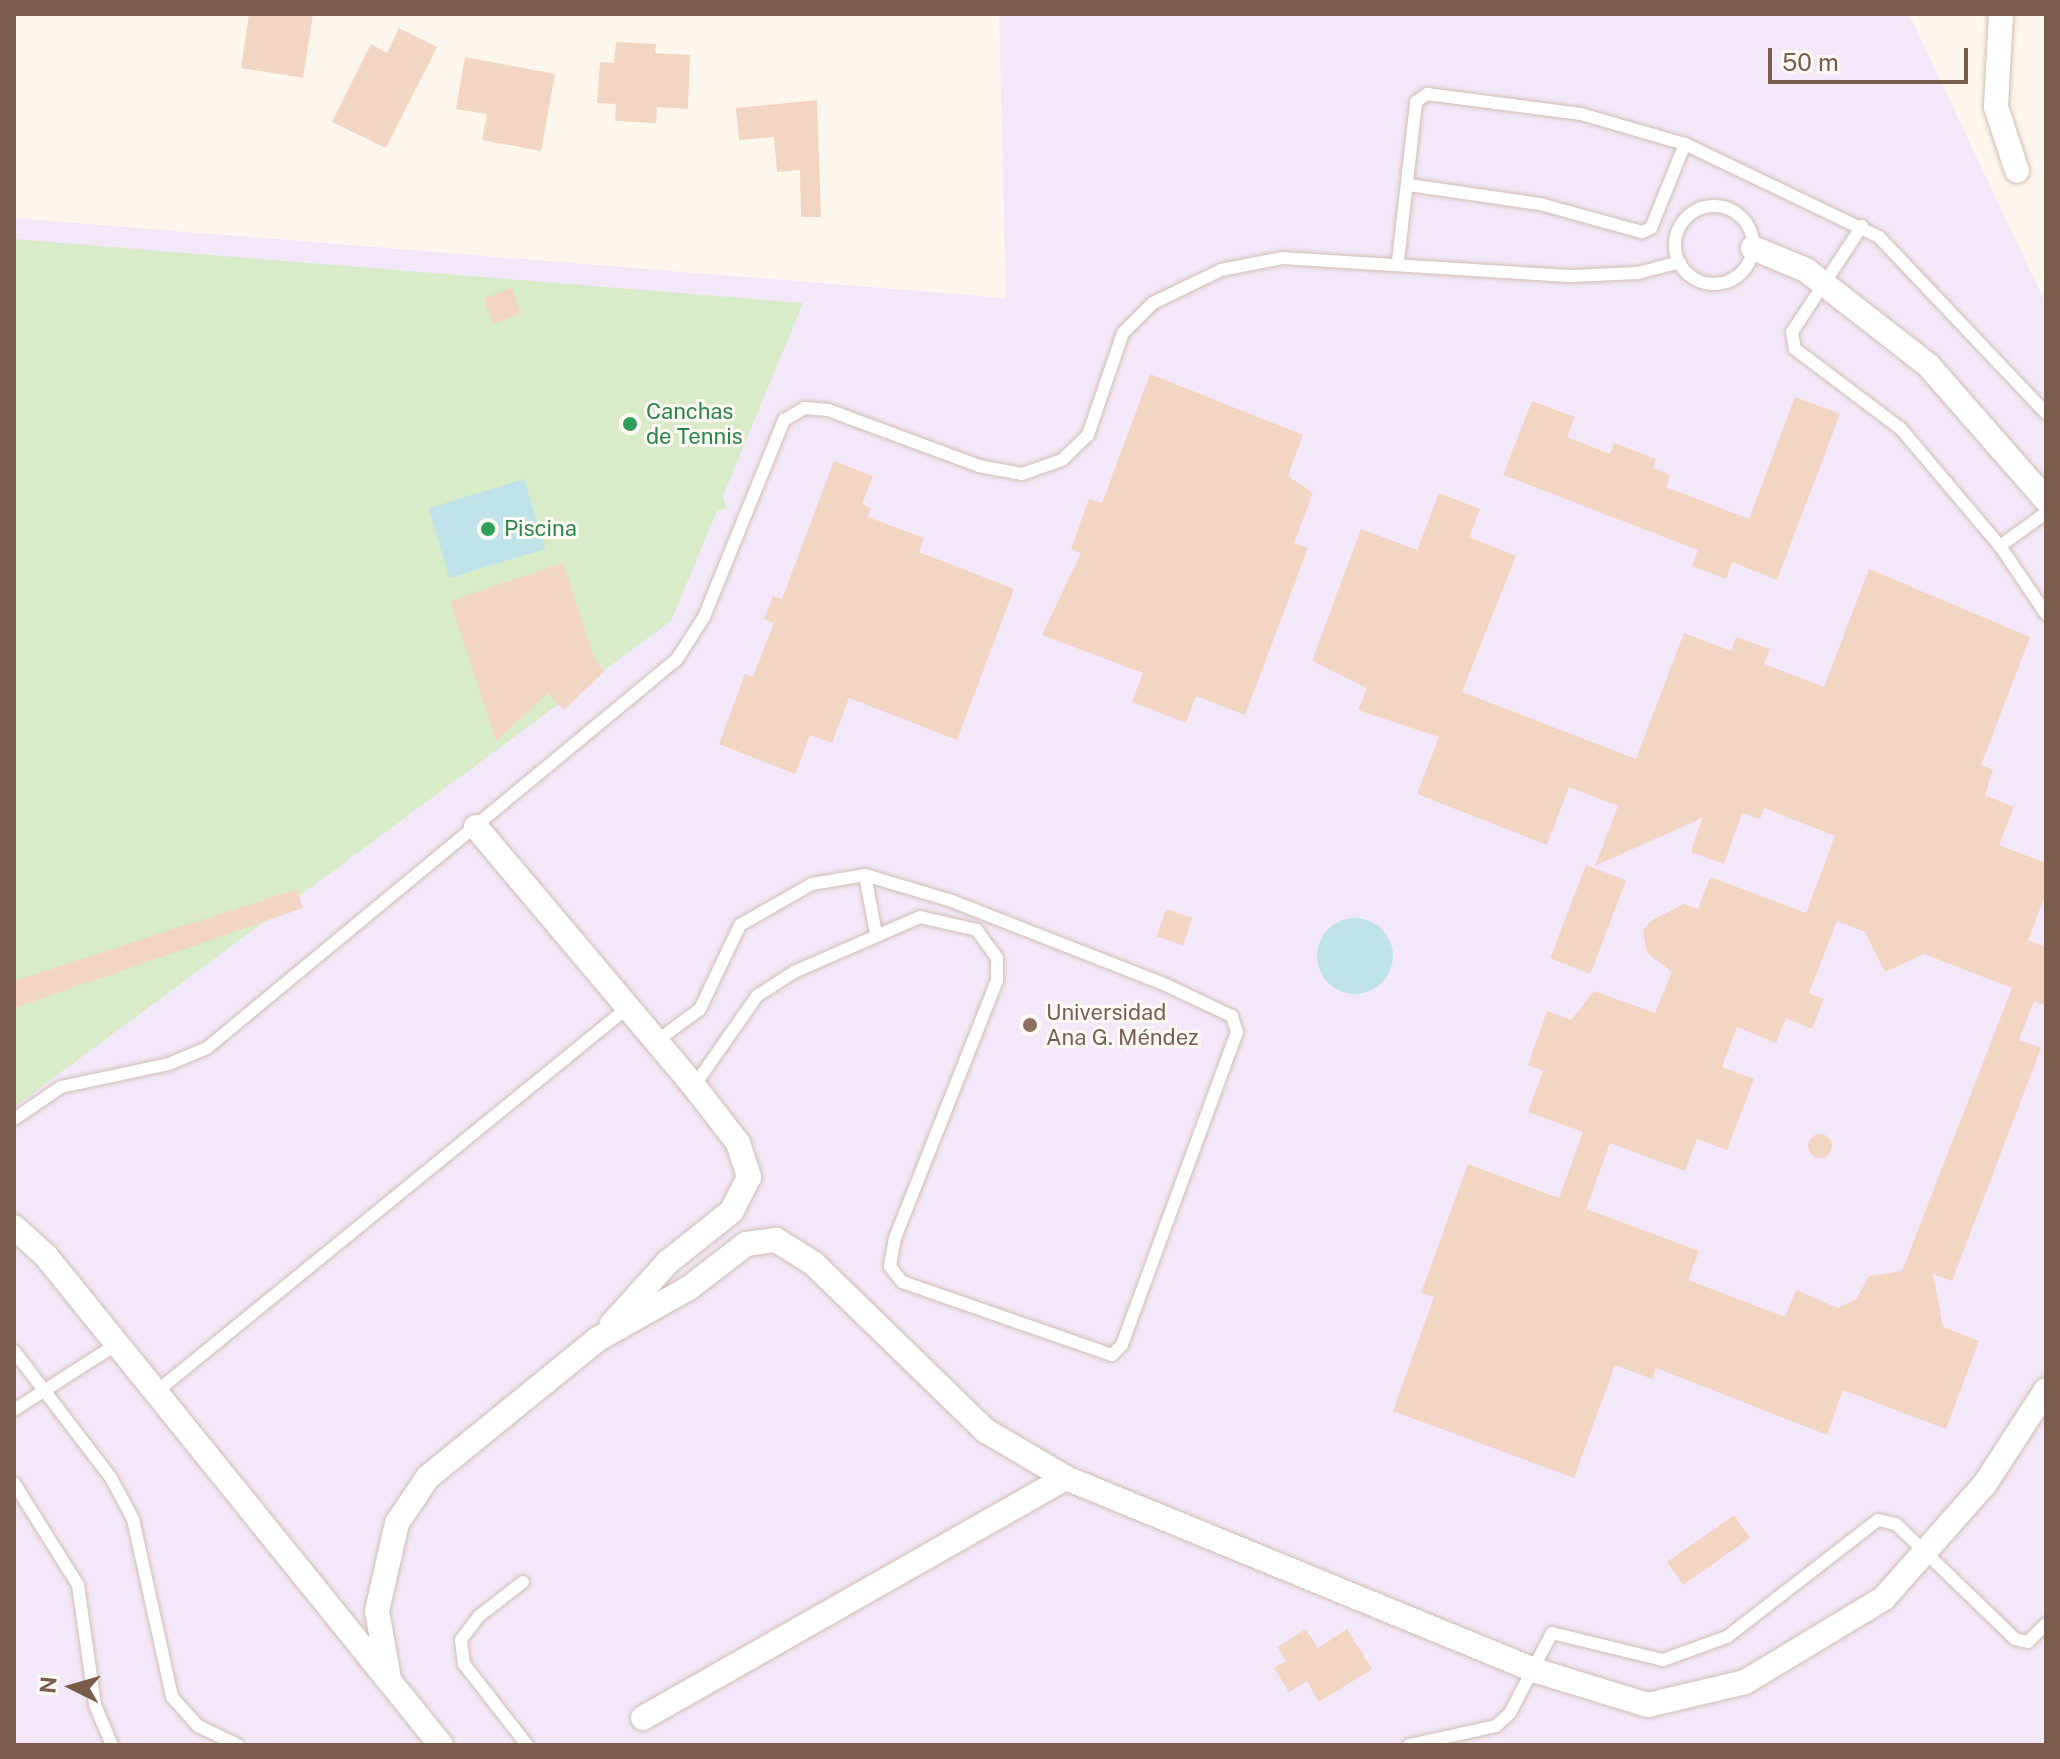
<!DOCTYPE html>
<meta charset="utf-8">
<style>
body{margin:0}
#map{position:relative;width:2060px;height:1759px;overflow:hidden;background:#fdf6ec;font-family:"Public Sans",sans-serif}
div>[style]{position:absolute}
.education>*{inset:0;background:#f3e8fa}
.green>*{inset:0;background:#d8ecc9}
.water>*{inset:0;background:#bfe3e8;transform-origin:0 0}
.round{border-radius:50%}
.building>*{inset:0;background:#f3d5c3;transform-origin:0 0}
.roads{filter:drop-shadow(0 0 2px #d1beb0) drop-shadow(0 0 2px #d1beb0)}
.lane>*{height:12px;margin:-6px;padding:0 6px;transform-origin:6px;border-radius:6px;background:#fff}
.lane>.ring{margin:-6px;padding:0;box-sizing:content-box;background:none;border:12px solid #fff;border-radius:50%}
.street>*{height:24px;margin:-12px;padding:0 12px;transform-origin:12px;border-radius:12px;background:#fff}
.dots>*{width:22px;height:22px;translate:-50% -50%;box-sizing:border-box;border:4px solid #fffaf3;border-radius:50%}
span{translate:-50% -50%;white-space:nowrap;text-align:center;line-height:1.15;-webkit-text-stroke:6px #fffaf3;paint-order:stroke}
.leisure-label{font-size:22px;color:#27864d}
.left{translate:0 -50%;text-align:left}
.education-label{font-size:22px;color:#785e54}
.frame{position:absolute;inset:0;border:16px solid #7a5c4d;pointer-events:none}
.north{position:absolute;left:32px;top:1647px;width:80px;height:80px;-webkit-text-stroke:6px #fffaf3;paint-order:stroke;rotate:275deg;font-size:22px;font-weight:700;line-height:32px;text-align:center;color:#7a5c4d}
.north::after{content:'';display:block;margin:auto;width:28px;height:36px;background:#7a5c4d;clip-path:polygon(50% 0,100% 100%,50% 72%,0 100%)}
.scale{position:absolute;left:1768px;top:48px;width:200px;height:36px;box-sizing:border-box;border:4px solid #7a5c4d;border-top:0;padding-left:10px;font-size:24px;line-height:28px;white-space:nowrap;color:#7a5c4d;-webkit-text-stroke:6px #fffaf3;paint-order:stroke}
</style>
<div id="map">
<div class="education">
<i style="clip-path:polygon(999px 14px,1909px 14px,2046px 304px,2046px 1745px,14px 1745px,14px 218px,1006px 298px)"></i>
</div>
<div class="green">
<i style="clip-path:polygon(14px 239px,803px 303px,723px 496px,727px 508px,717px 511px,671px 621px,14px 1107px)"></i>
</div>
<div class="water">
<i style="left:524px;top:479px;width:73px;height:100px;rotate:73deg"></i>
<i class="round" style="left:1317px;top:918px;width:76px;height:76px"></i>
</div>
<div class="building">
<i style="clip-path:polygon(249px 14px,313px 14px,303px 78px,241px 68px)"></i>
<i style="clip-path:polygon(399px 28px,437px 47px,386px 148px,332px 122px,371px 44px,387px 53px)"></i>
<i style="clip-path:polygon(616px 42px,656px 44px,655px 53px,690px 55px,688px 109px,657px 107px,656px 123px,615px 121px,616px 104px,597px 103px,600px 62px,614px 63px)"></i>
<i style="clip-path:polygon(465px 57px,555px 74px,541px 151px,482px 140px,487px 114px,456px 109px)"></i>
<i style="clip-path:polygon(817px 100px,821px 217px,801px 217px,800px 170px,777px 172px,774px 137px,739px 140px,736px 108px)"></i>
<i style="left:512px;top:288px;width:27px;height:30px;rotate:70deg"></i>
<i style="clip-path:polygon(1150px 374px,1303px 435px,1288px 476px,1313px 493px,1294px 543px,1308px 548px,1245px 715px,1196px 696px,1186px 723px,1132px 702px,1143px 673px,1042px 635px,1081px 553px,1071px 549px,1089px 499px,1102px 503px)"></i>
<i style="clip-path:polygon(1795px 397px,1840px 414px,1777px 580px,1732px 562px,1726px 579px,1692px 566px,1698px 550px,1503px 475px,1532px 401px,1575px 417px,1567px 437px,1610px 454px,1614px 443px,1656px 459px,1653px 468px,1670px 475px,1666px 487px,1749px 519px)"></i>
<i style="clip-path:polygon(834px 461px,873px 476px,862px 504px,871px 508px,868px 517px,924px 538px,919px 552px,1014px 589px,957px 740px,849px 698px,832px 743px,810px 735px,795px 774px,719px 744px,745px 674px,753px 677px,774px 623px,764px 619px,773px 596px,782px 599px)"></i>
<i style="clip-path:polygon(evenodd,1439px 493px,1480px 509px,1469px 537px,1516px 556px,1462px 692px,1636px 759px,1684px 633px,1731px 651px,1736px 637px,1770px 649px,1764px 664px,1824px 687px,1869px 569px,2030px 637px,1981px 765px,1993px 770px,1985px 795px,2014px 807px,1999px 845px,2046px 863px,2046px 893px,2028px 940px,2046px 947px,2046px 1006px,2034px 1001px,2019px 1040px,2041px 1048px,1952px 1281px,1933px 1274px,1943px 1327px,1979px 1341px,1946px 1429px,1843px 1390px,1827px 1435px,1656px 1368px,1652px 1379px,1615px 1365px,1574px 1478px,1393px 1411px,1434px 1297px,1421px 1293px,1468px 1164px,1559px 1198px,1583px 1132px,1528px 1112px,1543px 1071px,1528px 1065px,1547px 1011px,1571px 1020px,1594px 991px,1655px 1013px,1672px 972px,1647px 953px,1643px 930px,1652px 920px,1684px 904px,1698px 909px,1710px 877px,1806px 913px,1835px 836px,1764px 808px,1760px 819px,1742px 813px,1724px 864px,1691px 852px,1702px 818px,1595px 866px,1618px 806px,1569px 787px,1547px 845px,1417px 794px,1439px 737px,1358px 710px,1367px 688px,1312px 661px,1361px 529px,1417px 550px,1439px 493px,1837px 921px,1865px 932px,1885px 972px,1924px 954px,2012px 988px,1902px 1271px,1869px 1276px,1856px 1299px,1838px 1308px,1796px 1290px,1785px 1317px,1688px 1280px,1699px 1251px,1586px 1209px,1610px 1143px,1685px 1171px,1697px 1139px,1727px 1150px,1754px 1079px,1722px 1067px,1737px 1027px,1776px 1043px,1786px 1018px,1812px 1029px,1824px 999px,1809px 993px,1837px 921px)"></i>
<i style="clip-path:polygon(563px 563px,595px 660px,605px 671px,564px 710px,548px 693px,496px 741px,450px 601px)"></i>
<i style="left:1586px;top:865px;width:43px;height:100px;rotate:21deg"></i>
<i style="clip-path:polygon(297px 889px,303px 908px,14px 1008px,14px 981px)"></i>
<i style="left:1166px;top:909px;width:28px;height:29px;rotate:19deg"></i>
<i class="round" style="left:1808px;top:1134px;width:24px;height:24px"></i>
<i style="left:1734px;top:1515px;width:28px;height:82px;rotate:55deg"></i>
<i style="clip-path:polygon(1306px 1629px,1318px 1648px,1347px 1629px,1372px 1669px,1319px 1702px,1307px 1681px,1289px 1692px,1274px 1668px,1286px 1661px,1278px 1647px)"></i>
</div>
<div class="roads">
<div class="lane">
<i style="left:1409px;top:185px;width:132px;rotate:8.3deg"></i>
<i style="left:1540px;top:204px;width:106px;rotate:15.4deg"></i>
<i style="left:1642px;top:232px;width:10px;rotate:-24deg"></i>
<i style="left:1651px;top:228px;width:91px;rotate:-68deg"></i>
<i class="ring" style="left:1675px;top:206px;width:66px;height:66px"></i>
<i style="left:1862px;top:226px;width:127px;rotate:123.4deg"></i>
<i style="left:1792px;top:332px;width:17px;rotate:80deg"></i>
<i style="left:1795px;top:349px;width:133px;rotate:37deg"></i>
<i style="left:1901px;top:429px;width:153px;rotate:49.8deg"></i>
<i style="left:2000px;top:546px;width:82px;rotate:55.9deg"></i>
<i style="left:1398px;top:261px;width:160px;rotate:-83.5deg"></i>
<i style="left:1416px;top:102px;width:14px;rotate:-36deg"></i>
<i style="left:1427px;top:94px;width:155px;rotate:7.4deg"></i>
<i style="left:1581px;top:114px;width:108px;rotate:16.1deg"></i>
<i style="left:1685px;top:144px;width:215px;rotate:25.6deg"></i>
<i style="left:1879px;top:237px;width:243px;rotate:46.5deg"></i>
<i style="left:2000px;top:546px;width:57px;rotate:-35.7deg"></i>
<i style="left:865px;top:875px;width:60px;rotate:79.4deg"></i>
<i style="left:658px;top:1040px;width:52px;rotate:-36.4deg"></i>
<i style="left:700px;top:1009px;width:93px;rotate:-64.5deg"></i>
<i style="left:740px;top:925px;width:83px;rotate:-29.7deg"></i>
<i style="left:812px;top:884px;width:54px;rotate:-9.6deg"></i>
<i style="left:865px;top:875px;width:91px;rotate:16.6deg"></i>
<i style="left:952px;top:901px;width:230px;rotate:21.4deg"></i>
<i style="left:1166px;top:985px;width:73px;rotate:25.2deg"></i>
<i style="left:1232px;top:1016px;width:17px;rotate:73deg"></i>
<i style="left:1237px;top:1032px;width:333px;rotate:110.2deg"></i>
<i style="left:1122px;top:1345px;width:14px;rotate:135deg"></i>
<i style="left:1112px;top:1355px;width:222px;rotate:-160.8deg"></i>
<i style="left:902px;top:1282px;width:20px;rotate:-127deg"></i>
<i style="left:890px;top:1266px;width:28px;rotate:-80deg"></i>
<i style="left:895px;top:1238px;width:277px;rotate:-68.4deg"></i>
<i style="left:997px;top:981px;width:23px;rotate:-90deg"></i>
<i style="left:997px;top:958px;width:34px;rotate:-126deg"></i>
<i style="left:977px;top:930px;width:58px;rotate:-167.2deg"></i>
<i style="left:920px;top:917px;width:137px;rotate:156.4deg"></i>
<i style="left:794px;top:972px;width:44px;rotate:147deg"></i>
<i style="left:757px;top:996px;width:110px;rotate:125deg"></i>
<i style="left:14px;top:1119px;width:57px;rotate:-34.2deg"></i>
<i style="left:61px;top:1087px;width:110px;rotate:-12deg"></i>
<i style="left:169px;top:1064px;width:41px;rotate:-22.8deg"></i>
<i style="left:207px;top:1048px;width:610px;rotate:-39.61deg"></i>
<i style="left:677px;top:659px;width:50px;rotate:-57.3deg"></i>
<i style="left:704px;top:617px;width:213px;rotate:-67.9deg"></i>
<i style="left:784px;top:420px;width:24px;rotate:-30deg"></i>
<i style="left:805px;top:408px;width:23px;rotate:5deg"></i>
<i style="left:828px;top:410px;width:161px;rotate:20.3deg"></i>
<i style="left:979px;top:466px;width:44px;rotate:10.5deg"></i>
<i style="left:1022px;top:474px;width:42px;rotate:-19.3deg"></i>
<i style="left:1062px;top:460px;width:36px;rotate:-44deg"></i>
<i style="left:1088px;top:435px;width:108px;rotate:-71.1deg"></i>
<i style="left:1123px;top:333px;width:42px;rotate:-45deg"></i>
<i style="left:1153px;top:303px;width:76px;rotate:-25.9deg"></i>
<i style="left:1221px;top:270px;width:62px;rotate:-11.1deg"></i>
<i style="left:1282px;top:258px;width:291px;rotate:3.6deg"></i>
<i style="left:1572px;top:276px;width:66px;rotate:-2.6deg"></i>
<i style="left:1638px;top:273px;width:43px;rotate:-14.7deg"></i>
<i style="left:14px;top:1351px;width:160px;rotate:52.6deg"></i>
<i style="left:111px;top:1478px;width:47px;rotate:61.8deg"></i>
<i style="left:133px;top:1519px;width:182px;rotate:77.6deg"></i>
<i style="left:172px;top:1697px;width:39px;rotate:48deg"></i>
<i style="left:198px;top:1726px;width:44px;rotate:25.4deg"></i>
<i style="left:156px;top:1392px;width:608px;rotate:-39.19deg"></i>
<i style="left:14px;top:1410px;width:122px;rotate:-32.7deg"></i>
<i style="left:14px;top:1483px;width:120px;rotate:57.9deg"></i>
<i style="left:78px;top:1585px;width:121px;rotate:81.9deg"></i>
<i style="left:95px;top:1705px;width:43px;rotate:67deg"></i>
<i style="left:523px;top:1582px;width:56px;rotate:142.3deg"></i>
<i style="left:479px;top:1616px;width:30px;rotate:127deg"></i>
<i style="left:461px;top:1640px;width:24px;rotate:83deg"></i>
<i style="left:464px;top:1664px;width:103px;rotate:52.1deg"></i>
<i style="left:1409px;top:1745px;width:89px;rotate:-12.3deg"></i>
<i style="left:1496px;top:1726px;width:19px;rotate:-43deg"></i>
<i style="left:1510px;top:1713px;width:90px;rotate:-62.3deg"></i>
<i style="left:1552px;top:1633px;width:114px;rotate:13.7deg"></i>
<i style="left:1663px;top:1660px;width:68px;rotate:-19.8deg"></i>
<i style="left:1727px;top:1637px;width:191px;rotate:-37.8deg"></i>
<i style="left:1878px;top:1520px;width:18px;rotate:13deg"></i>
<i style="left:1896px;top:1524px;width:165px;rotate:44deg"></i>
<i style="left:2015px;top:1639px;width:13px;rotate:13deg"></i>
<i style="left:2028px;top:1642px;width:25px;rotate:-45deg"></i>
</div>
<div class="street">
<i style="left:2001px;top:14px;width:93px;rotate:93.1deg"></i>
<i style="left:1996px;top:107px;width:67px;rotate:71.8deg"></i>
<i style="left:1753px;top:248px;width:57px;rotate:22.5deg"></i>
<i style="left:1806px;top:270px;width:155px;rotate:37.9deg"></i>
<i style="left:1928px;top:365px;width:179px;rotate:48.8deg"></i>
<i style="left:476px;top:827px;width:339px;rotate:49.9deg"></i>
<i style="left:694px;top:1086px;width:72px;rotate:52.3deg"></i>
<i style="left:738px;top:1143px;width:36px;rotate:72deg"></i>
<i style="left:749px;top:1177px;width:38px;rotate:117deg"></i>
<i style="left:732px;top:1211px;width:82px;rotate:141.4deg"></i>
<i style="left:668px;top:1262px;width:84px;rotate:132.1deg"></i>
<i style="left:14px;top:1227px;width:43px;rotate:42.2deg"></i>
<i style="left:46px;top:1256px;width:629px;rotate:51.07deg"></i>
<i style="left:389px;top:1679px;width:69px;rotate:-100deg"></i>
<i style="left:377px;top:1611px;width:90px;rotate:-77.2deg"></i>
<i style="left:397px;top:1523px;width:55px;rotate:-56deg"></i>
<i style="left:428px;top:1477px;width:219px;rotate:-39.1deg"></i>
<i style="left:598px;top:1339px;width:104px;rotate:-29.3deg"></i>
<i style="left:689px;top:1288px;width:72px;rotate:-37.7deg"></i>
<i style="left:746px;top:1244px;width:30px;rotate:-8deg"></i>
<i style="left:776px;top:1240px;width:44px;rotate:31.9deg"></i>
<i style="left:813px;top:1263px;width:241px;rotate:44.2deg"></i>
<i style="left:986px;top:1431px;width:93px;rotate:30.4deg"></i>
<i style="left:643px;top:1718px;width:486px;rotate:-29.6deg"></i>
<i style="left:1066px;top:1478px;width:506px;rotate:22.31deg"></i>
<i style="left:1534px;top:1670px;width:119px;rotate:17.1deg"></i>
<i style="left:1648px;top:1705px;width:100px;rotate:-13.3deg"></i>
<i style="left:1745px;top:1682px;width:162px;rotate:-31.1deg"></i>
<i style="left:1884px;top:1598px;width:152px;rotate:-48.5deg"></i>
<i style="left:1985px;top:1484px;width:112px;rotate:-57deg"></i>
</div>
</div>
<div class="dots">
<i style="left:630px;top:424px;background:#2e9e5b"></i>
<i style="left:488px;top:529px;background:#2e9e5b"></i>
<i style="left:1030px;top:1025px;background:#8d6e63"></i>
</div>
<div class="leisure-label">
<span class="left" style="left:646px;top:424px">Canchas<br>de Tennis</span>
<span class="left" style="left:504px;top:529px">Piscina</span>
</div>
<div class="education-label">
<span class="left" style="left:1046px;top:1025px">Universidad<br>Ana G. Méndez</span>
</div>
<div class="frame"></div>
<div class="north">N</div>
<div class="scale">50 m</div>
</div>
